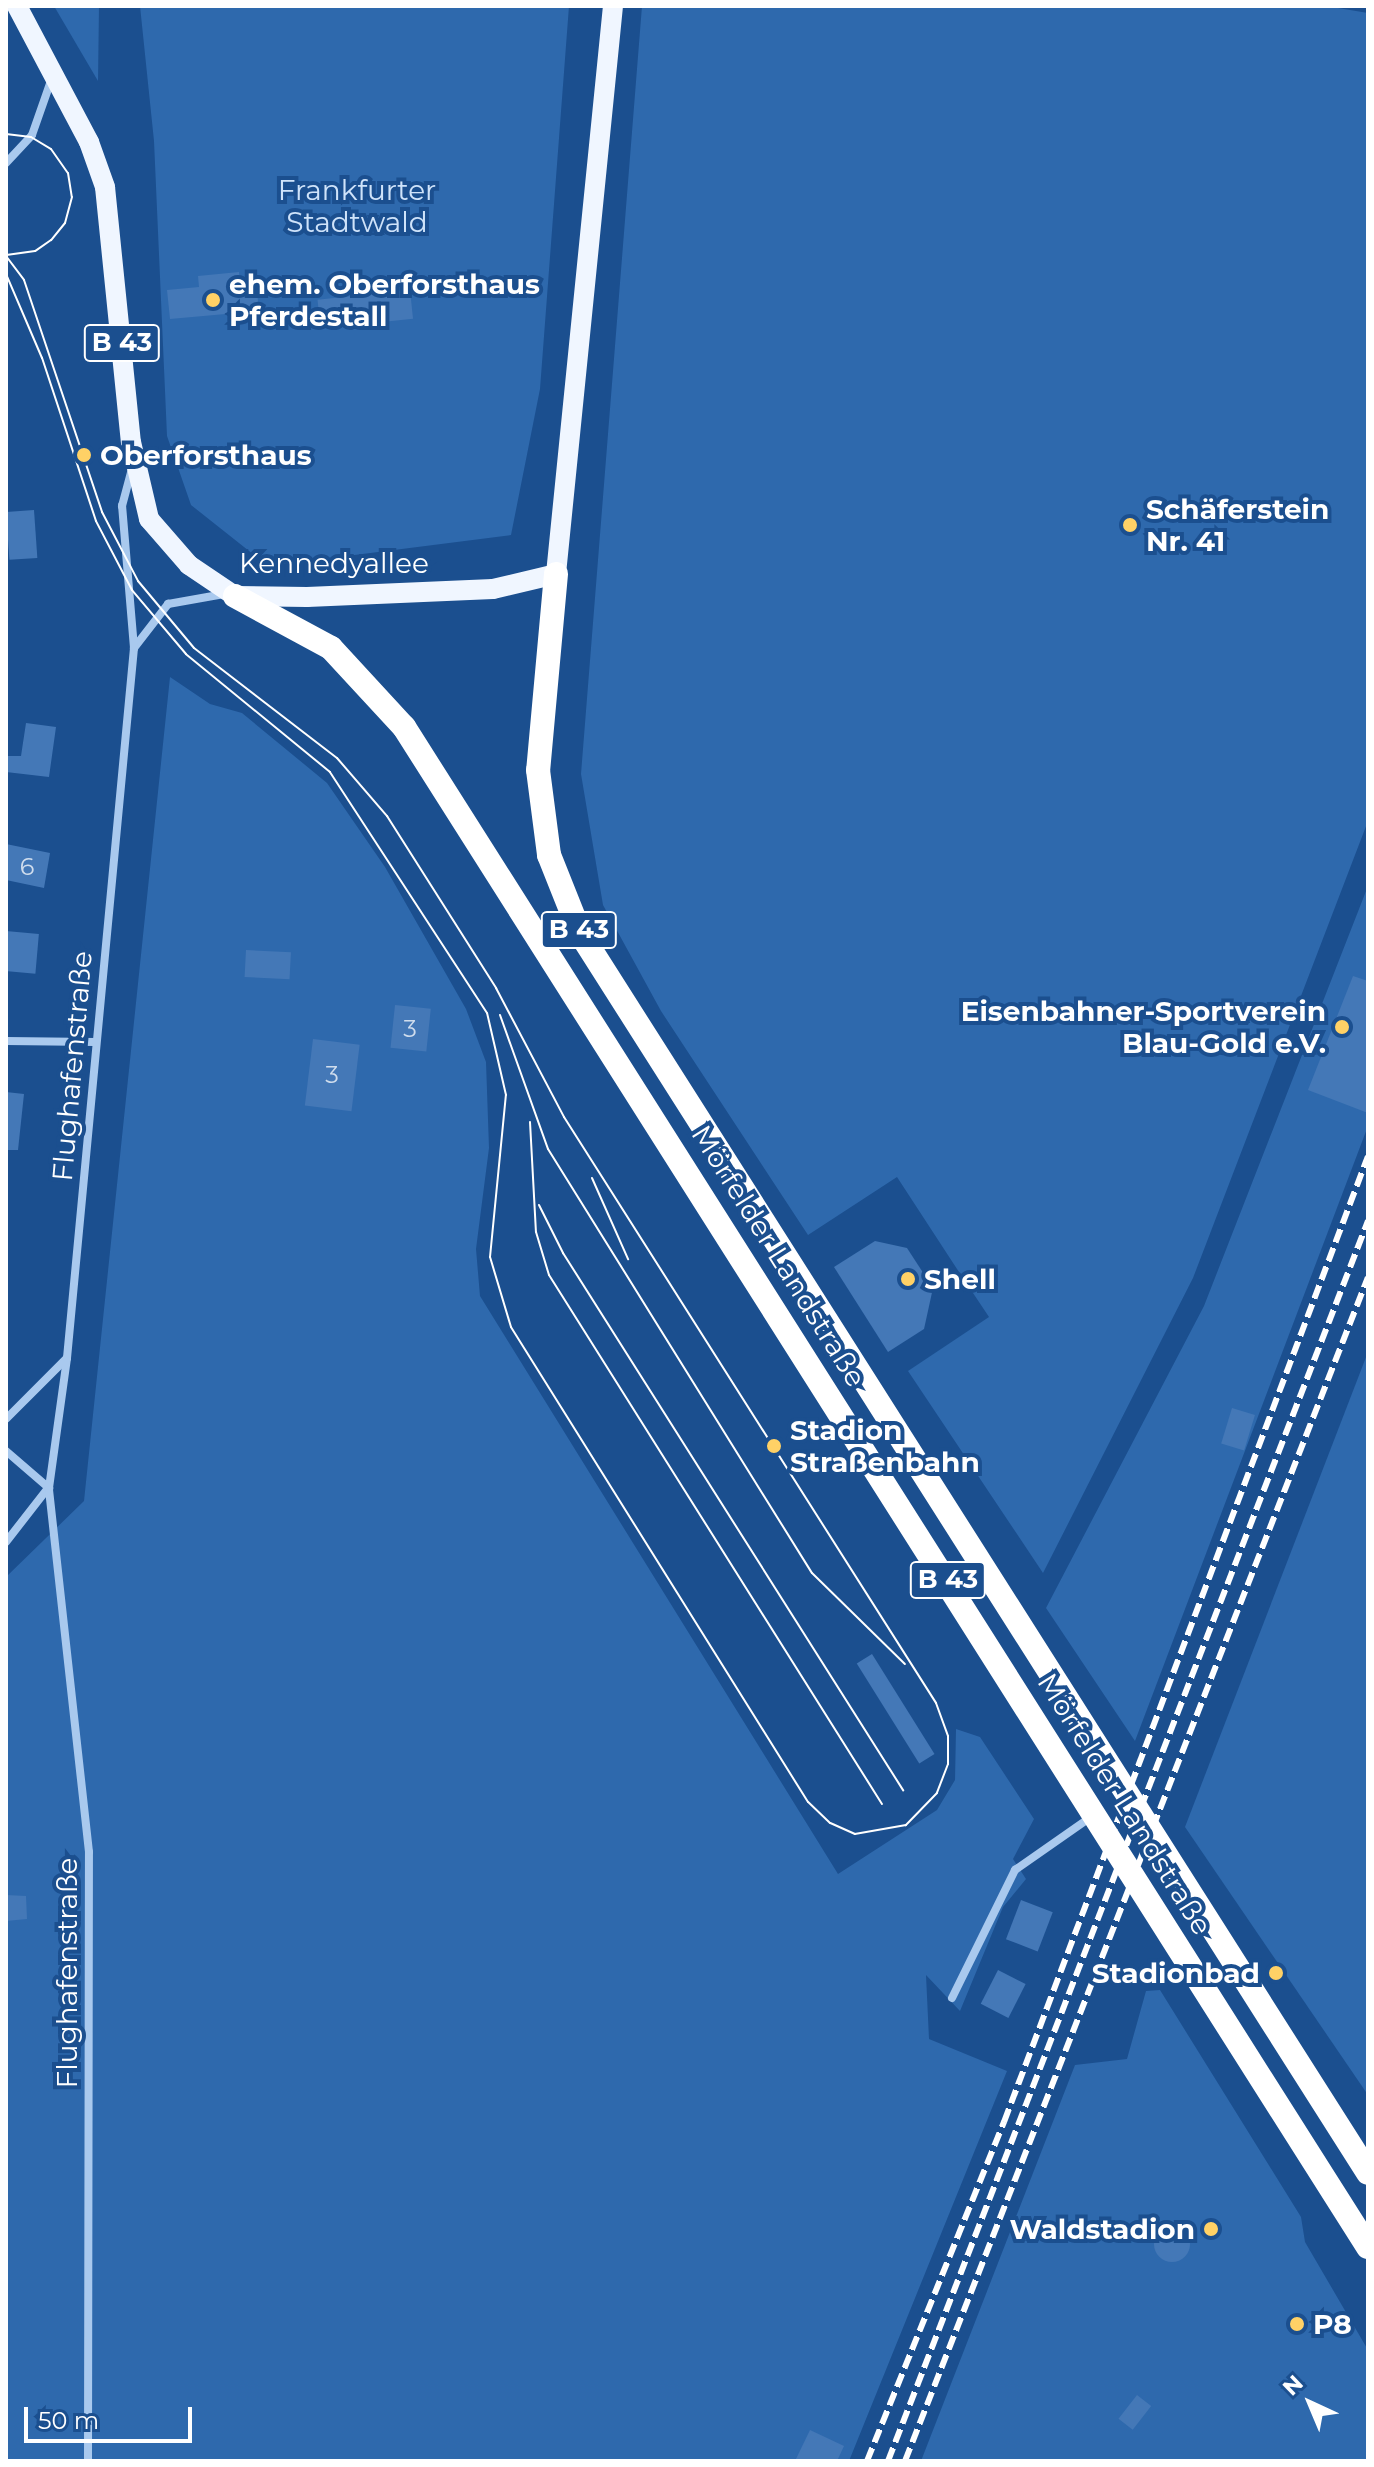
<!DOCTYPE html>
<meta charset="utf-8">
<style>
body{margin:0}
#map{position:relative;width:1374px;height:2467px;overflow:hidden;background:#1b4f8f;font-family:Montserrat,sans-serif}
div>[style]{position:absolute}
.green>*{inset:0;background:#2e69ad}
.building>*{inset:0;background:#4478b7;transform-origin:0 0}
.round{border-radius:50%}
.street>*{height:8px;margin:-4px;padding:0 4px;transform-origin:4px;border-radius:4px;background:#a9c9ee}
.primary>*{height:20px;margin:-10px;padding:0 10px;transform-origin:10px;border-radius:10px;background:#f0f6ff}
.highway>*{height:24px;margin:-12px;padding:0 12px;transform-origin:12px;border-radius:12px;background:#fff}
.tram>*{height:2px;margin:-1px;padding:0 1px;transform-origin:1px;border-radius:1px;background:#fff}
.rail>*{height:6px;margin-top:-3px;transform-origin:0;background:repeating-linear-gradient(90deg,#fff 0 14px,transparent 0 20px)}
.dots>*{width:22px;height:22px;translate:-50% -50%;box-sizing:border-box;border:4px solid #1b4f8f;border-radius:50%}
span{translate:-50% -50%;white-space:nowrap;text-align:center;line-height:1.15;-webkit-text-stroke:8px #1b4f8f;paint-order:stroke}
.number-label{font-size:24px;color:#d0dded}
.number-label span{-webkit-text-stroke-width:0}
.shield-label span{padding:2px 6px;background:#1b4f8f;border:2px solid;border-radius:6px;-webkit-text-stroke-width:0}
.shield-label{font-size:26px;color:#fff;font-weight:700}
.park-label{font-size:28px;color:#cfe3fa}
.poi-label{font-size:28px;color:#fff;font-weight:700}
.left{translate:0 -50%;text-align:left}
.right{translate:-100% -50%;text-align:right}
.street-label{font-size:28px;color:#fff}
.frame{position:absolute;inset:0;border:8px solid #fff;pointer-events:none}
.north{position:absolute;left:1270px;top:2363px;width:80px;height:80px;-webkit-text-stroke:6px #1b4f8f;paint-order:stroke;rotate:316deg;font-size:22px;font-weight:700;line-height:32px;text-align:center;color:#fff}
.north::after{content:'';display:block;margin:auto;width:28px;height:36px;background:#fff;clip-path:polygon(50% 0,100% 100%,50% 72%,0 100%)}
.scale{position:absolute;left:24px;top:2407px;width:168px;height:36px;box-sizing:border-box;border:4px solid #fff;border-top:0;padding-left:10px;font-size:24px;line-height:28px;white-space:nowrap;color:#fff;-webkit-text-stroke:6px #1b4f8f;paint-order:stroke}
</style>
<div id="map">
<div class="green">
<i style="clip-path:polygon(54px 6px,99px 6px,98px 81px)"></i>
<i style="clip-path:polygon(140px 6px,569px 6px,540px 389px,511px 535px,268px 566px,191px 505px,167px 436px,154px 141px)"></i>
<i style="clip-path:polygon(642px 6px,1326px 6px,1368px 13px,1368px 821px,1193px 1278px,1043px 1573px,908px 1371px,989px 1317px,957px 1269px,897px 1177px,808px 1235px,661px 1011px,603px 905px,581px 774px)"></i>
<i style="clip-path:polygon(170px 677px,210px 704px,242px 713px,327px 783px,385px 867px,466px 1009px,486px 1062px,489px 1148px,476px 1249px,480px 1296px,838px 1874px,937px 1810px,955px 1780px,956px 1729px,980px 1737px,1034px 1819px,1013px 1859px,1026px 1879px,1003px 1907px,960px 2011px,926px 1975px,929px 2039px,1007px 2071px,849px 2461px,6px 2461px,6px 1577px,84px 1501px)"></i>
<i style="clip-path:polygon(1368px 886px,1368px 1126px,1135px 1741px,1046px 1608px,1204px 1306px)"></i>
<i style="clip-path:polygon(1368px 1352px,1368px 2095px,1185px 1827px)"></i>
<i style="clip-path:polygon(1160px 1990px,1301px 2217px,1305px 2242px,1368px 2350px,1368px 2461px,921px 2461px,1075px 2065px,1127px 2059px,1146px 1991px)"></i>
</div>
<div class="building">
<i style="clip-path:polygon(239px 272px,240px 283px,256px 282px,259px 311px,170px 319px,167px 290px,199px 287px,198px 276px)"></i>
<i style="left:410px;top:290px;width:29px;height:93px;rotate:84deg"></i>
<i style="left:34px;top:510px;width:48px;height:28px;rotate:86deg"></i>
<i style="clip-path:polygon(26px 723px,56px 727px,49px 777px,6px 772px,6px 756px,21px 756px)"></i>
<i style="clip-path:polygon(6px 844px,50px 853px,44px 888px,6px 880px)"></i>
<i style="left:6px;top:931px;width:33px;height:40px;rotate:5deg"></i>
<i style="left:246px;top:950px;width:45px;height:27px;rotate:3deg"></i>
<i style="clip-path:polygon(1353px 976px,1368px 981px,1368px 1113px,1308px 1090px)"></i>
<i style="left:395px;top:1005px;width:36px;height:43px;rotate:6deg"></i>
<i style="left:313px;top:1039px;width:47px;height:67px;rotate:7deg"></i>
<i style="clip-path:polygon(6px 1092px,24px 1094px,18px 1150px,6px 1150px)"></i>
<i style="clip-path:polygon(875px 1241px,907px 1248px,933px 1288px,924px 1329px,888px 1352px,834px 1267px)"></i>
<i style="left:1232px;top:1408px;width:24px;height:37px;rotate:17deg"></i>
<i style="left:872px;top:1654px;width:118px;height:18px;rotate:58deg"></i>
<i style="clip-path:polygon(6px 1895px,26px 1896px,27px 1919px,6px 1921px)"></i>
<i style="left:1021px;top:1900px;width:34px;height:42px;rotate:21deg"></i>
<i style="left:998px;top:1970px;width:31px;height:38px;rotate:27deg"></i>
<i class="round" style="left:1154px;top:2226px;width:36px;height:36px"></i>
<i style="left:1137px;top:2395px;width:18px;height:30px;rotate:38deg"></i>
<i style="clip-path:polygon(810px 2430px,844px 2446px,837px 2461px,795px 2461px)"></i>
</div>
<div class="street">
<i style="left:6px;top:163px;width:38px;rotate:-47deg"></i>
<i style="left:32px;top:135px;width:60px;rotate:-70.7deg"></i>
<i style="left:134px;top:648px;width:56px;rotate:-52.3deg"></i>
<i style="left:168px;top:604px;width:57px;rotate:-10.1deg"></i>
<i style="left:6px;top:1041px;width:89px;rotate:0.6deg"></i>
<i style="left:6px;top:1419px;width:86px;rotate:-45deg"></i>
<i style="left:6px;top:1451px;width:57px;rotate:40.7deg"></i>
<i style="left:6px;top:1542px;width:68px;rotate:-52.1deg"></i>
<i style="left:952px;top:1998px;width:143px;rotate:-63.8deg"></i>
<i style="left:1015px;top:1870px;width:93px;rotate:-34.9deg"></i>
<i style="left:88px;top:2461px;width:609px;rotate:-89.91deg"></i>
<i style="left:89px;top:1852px;width:366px;rotate:-96.3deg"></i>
<i style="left:49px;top:1488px;width:131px;rotate:-82.1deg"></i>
<i style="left:67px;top:1358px;width:713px;rotate:-84.61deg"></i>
<i style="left:134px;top:648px;width:143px;rotate:-94.8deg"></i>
<i style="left:122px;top:506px;width:39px;rotate:-75deg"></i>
</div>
<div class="primary">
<i style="left:17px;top:6px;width:154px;rotate:62.1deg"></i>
<i style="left:89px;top:142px;width:48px;rotate:70.4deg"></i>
<i style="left:105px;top:187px;width:256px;rotate:84.2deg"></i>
<i style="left:131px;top:442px;width:79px;rotate:76.8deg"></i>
<i style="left:149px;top:519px;width:61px;rotate:49deg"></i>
<i style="left:189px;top:565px;width:55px;rotate:34deg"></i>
<i style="left:235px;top:596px;width:72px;rotate:0.8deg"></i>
<i style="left:307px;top:597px;width:186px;rotate:-2.5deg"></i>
<i style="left:493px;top:589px;width:65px;rotate:-13.4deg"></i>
<i style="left:556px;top:574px;width:571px;rotate:-84.27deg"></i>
</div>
<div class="highway">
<i style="left:556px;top:574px;width:197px;rotate:95.2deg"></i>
<i style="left:538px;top:770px;width:86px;rotate:82.6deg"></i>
<i style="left:549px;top:855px;width:84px;rotate:68.3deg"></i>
<i style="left:580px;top:933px;width:1469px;rotate:57.56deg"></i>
<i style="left:235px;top:596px;width:109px;rotate:28.4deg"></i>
<i style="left:331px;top:648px;width:108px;rotate:47.3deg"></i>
<i style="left:404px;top:727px;width:1800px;rotate:57.62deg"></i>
</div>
<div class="tram">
<i style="left:6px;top:134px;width:25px;rotate:7deg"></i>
<i style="left:31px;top:137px;width:23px;rotate:31deg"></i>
<i style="left:51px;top:149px;width:29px;rotate:55deg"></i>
<i style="left:68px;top:173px;width:24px;rotate:81deg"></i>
<i style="left:72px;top:197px;width:27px;rotate:105deg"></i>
<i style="left:65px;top:223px;width:22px;rotate:129deg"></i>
<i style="left:51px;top:240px;width:19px;rotate:145deg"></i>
<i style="left:35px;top:251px;width:29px;rotate:172deg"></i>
<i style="left:6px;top:256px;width:30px;rotate:53deg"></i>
<i style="left:24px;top:280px;width:245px;rotate:71.4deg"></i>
<i style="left:102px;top:512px;width:78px;rotate:62.4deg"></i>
<i style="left:138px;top:581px;width:87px;rotate:50.1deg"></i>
<i style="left:194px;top:648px;width:180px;rotate:37.6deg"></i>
<i style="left:337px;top:758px;width:77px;rotate:49.2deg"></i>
<i style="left:387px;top:816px;width:204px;rotate:57.6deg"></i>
<i style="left:496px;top:988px;width:146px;rotate:62.2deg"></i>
<i style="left:564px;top:1117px;width:694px;rotate:57.59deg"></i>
<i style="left:936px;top:1703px;width:35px;rotate:70deg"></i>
<i style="left:948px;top:1736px;width:28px;rotate:90deg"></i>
<i style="left:948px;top:1764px;width:31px;rotate:111deg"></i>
<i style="left:937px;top:1793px;width:45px;rotate:134.1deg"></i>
<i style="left:906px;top:1825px;width:52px;rotate:170deg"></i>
<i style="left:855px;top:1834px;width:27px;rotate:-156deg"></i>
<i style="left:830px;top:1823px;width:30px;rotate:-136deg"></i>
<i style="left:808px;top:1802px;width:560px;rotate:-122.02deg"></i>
<i style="left:511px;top:1327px;width:73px;rotate:-106.7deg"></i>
<i style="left:490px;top:1257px;width:163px;rotate:-84.4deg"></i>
<i style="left:506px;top:1095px;width:84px;rotate:-103deg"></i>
<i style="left:487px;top:1013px;width:288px;rotate:-123.1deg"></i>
<i style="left:330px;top:772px;width:186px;rotate:-140.7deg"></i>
<i style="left:186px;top:654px;width:84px;rotate:-130.2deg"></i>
<i style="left:132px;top:590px;width:78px;rotate:-117.6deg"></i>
<i style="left:96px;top:521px;width:172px;rotate:-108.3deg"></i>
<i style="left:42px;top:358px;width:91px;rotate:-113.2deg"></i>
<i style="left:500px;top:1015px;width:142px;rotate:70.3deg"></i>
<i style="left:548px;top:1149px;width:499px;rotate:58.1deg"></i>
<i style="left:812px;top:1573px;width:130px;rotate:44.4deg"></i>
<i style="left:530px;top:1122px;width:110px;rotate:86.9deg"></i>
<i style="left:536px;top:1232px;width:45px;rotate:73.2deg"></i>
<i style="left:549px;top:1275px;width:625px;rotate:57.81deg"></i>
<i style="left:592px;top:1178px;width:89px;rotate:66deg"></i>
<i style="left:539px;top:1205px;width:54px;rotate:63.4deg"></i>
<i style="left:563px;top:1253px;width:636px;rotate:57.66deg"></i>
</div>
<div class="rail">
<i style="left:867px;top:2461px;width:366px;rotate:-68deg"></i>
<i style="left:1004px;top:2122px;width:1032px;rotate:-69.35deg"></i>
<i style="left:888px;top:2461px;width:1330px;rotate:-68.84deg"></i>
<i style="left:905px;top:2461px;width:1271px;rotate:-68.64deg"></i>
</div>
<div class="dots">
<i style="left:213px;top:300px;background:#ffd166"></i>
<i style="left:84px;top:455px;background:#ffd166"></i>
<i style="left:1130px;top:525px;background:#ffd166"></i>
<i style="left:1342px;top:1027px;background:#ffd166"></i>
<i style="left:908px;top:1279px;background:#ffd166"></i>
<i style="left:774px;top:1446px;background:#ffd166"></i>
<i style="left:1276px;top:1973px;background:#ffd166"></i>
<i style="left:1211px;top:2229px;background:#ffd166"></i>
<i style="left:1297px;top:2324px;background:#ffd166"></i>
</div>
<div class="number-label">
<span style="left:27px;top:867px">6</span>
<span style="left:410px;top:1029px">3</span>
<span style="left:332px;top:1075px">3</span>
</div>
<div class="shield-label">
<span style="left:122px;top:343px">B 43</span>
<span style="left:579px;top:930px">B 43</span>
<span style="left:948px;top:1580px">B 43</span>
</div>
<div class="park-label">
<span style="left:357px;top:206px">Frankfurter<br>Stadtwald</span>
</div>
<div class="poi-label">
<span class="left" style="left:229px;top:300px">ehem. Oberforsthaus<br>Pferdestall</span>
<span class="left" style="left:100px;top:455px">Oberforsthaus</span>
<span class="left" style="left:1146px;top:525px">Schäferstein<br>Nr. 41</span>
<span class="right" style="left:1326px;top:1027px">Eisenbahner-Sportverein<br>Blau-Gold e.V.</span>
<span class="left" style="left:924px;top:1279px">Shell</span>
<span class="left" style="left:790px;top:1446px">Stadion<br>Straßenbahn</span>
<span class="right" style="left:1260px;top:1973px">Stadionbad</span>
<span class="right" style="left:1195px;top:2229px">Waldstadion</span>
<span class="left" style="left:1313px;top:2324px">P8</span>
</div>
<div class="street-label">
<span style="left:334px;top:563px">Kennedyallee</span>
<span style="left:72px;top:1066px;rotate:-85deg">Flughafenstraße</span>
<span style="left:779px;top:1256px;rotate:58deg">Mörfelder Landstraße</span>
<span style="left:1125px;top:1804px;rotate:58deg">Mörfelder Landstraße</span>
<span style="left:67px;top:1973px;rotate:-90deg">Flughafenstraße</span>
</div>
<div class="frame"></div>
<div class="north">N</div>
<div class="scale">50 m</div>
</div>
